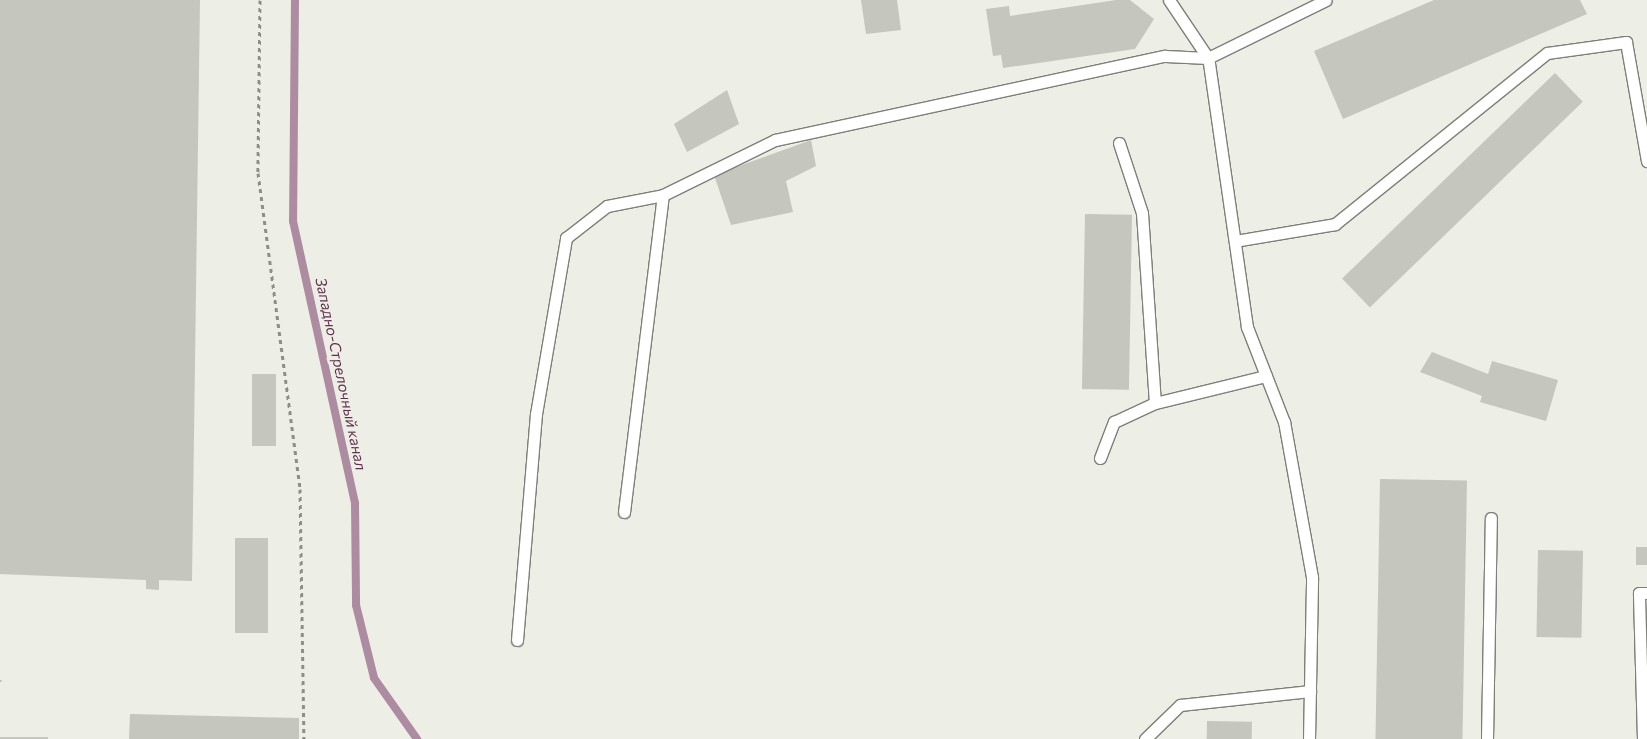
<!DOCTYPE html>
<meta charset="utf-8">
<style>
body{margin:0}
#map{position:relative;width:1647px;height:739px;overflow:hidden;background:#edeee5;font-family:Commissioner,sans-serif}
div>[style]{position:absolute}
.stream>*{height:8px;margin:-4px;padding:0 4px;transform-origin:4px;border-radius:4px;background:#ad8ba0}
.building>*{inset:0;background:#c5c6be;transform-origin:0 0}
.path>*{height:3px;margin-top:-1.5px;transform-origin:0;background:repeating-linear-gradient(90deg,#8d8e87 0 4px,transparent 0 8px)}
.roads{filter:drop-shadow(1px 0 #7e7f77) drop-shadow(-1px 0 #7e7f77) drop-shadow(0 1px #7e7f77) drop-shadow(0 -1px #7e7f77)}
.service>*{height:11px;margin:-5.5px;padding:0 5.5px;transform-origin:5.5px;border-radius:5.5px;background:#fff}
span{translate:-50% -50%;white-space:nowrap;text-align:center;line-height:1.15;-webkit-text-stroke:5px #edeee5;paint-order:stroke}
.water-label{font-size:15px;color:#603150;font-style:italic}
</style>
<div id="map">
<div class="stream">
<div style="left:295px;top:0;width:221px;rotate:90.5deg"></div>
<div style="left:293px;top:221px;width:289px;rotate:77.6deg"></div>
<div style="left:355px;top:503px;width:102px;rotate:89.4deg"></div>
<div style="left:356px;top:605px;width:75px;rotate:76.1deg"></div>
<div style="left:374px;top:678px;width:75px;rotate:54.8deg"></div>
</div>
<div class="building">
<div style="clip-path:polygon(0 0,200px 0,192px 581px,159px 580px,159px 590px,146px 589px,146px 580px,0 574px)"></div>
<div style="clip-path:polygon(861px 0,897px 0,901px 30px,866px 34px)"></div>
<div style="clip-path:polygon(1116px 0,1130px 0,1154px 19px,1135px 49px,1003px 68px,1001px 55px,993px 56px,986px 9px,1009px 6px,1010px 16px)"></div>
<div style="clip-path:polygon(1434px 0,1580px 0,1587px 14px,1343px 119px,1314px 51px)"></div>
<div style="left:1555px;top:73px;width:40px;height:296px;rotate:46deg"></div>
<div style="clip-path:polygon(727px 90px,739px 124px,687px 152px,674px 124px)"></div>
<div style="clip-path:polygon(811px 140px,816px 166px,786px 181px,793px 212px,731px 225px,714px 175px)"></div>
<div style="left:1085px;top:214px;width:47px;height:175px;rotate:1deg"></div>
<div style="clip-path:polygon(1432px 352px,1488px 374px,1492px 361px,1558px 380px,1546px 421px,1480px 402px,1482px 396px,1420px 372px)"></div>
<div style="left:252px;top:374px;width:24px;height:72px"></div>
<div style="left:1380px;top:479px;width:87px;height:260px;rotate:1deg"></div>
<div style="left:235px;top:538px;width:33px;height:95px"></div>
<div style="left:1636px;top:547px;width:11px;height:18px"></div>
<div style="left:1538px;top:550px;width:45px;height:87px;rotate:1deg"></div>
<div style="clip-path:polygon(130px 714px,299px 718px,299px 739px,129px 739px)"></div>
<div style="left:1207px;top:721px;width:45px;height:18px;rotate:1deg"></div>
<div style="left:0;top:737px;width:48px;height:2px"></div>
</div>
<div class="path">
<div style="left:260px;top:0;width:173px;rotate:90.7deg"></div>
<div style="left:258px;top:173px;width:319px;rotate:82.4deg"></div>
<div style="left:300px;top:489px;width:250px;rotate:89.1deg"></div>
<div style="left:0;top:680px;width:1px;rotate:90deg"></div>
</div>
<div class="roads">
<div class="service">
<div style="left:1119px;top:143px;width:74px;rotate:71.8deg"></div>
<div style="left:1142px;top:213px;width:190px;rotate:86.1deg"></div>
<div style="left:1235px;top:241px;width:101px;rotate:-9.6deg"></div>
<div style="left:1335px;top:224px;width:272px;rotate:-38.9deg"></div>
<div style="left:1547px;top:53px;width:80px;rotate:-7.9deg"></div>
<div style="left:1626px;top:42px;width:121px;rotate:80deg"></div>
<div style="left:1100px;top:458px;width:39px;rotate:-69deg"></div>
<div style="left:1114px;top:422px;width:45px;rotate:-24.9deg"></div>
<div style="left:1155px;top:403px;width:114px;rotate:-13.7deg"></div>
<div style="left:624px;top:512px;width:319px;rotate:-83deg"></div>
<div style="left:517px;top:640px;width:227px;rotate:-85.2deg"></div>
<div style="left:536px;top:414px;width:179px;rotate:-80.3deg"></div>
<div style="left:566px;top:238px;width:52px;rotate:-38deg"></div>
<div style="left:607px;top:206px;width:57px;rotate:-11.1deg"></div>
<div style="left:663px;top:195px;width:125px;rotate:-26.2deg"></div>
<div style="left:775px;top:140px;width:399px;rotate:-12.2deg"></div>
<div style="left:1165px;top:56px;width:43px;rotate:2.7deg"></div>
<div style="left:1208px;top:58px;width:70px;rotate:-123.9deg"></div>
<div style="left:1145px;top:739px;width:49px;rotate:-44.2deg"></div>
<div style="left:1180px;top:705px;width:131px;rotate:-6.1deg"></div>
<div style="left:1309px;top:739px;width:162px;rotate:-88.9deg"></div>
<div style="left:1312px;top:577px;width:158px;rotate:-100.2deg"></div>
<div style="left:1284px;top:422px;width:102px;rotate:-111.3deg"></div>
<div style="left:1247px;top:327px;width:272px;rotate:-98.2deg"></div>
<div style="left:1208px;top:58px;width:131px;rotate:-26.2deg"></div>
<div style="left:1487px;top:739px;width:221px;rotate:-89deg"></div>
<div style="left:1643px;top:739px;width:146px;rotate:-91.6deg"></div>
<div style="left:1639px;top:593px;width:8px"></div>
</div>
</div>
<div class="water-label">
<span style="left:341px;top:374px;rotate:78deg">Западно-Стрелочный канал</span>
</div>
</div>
